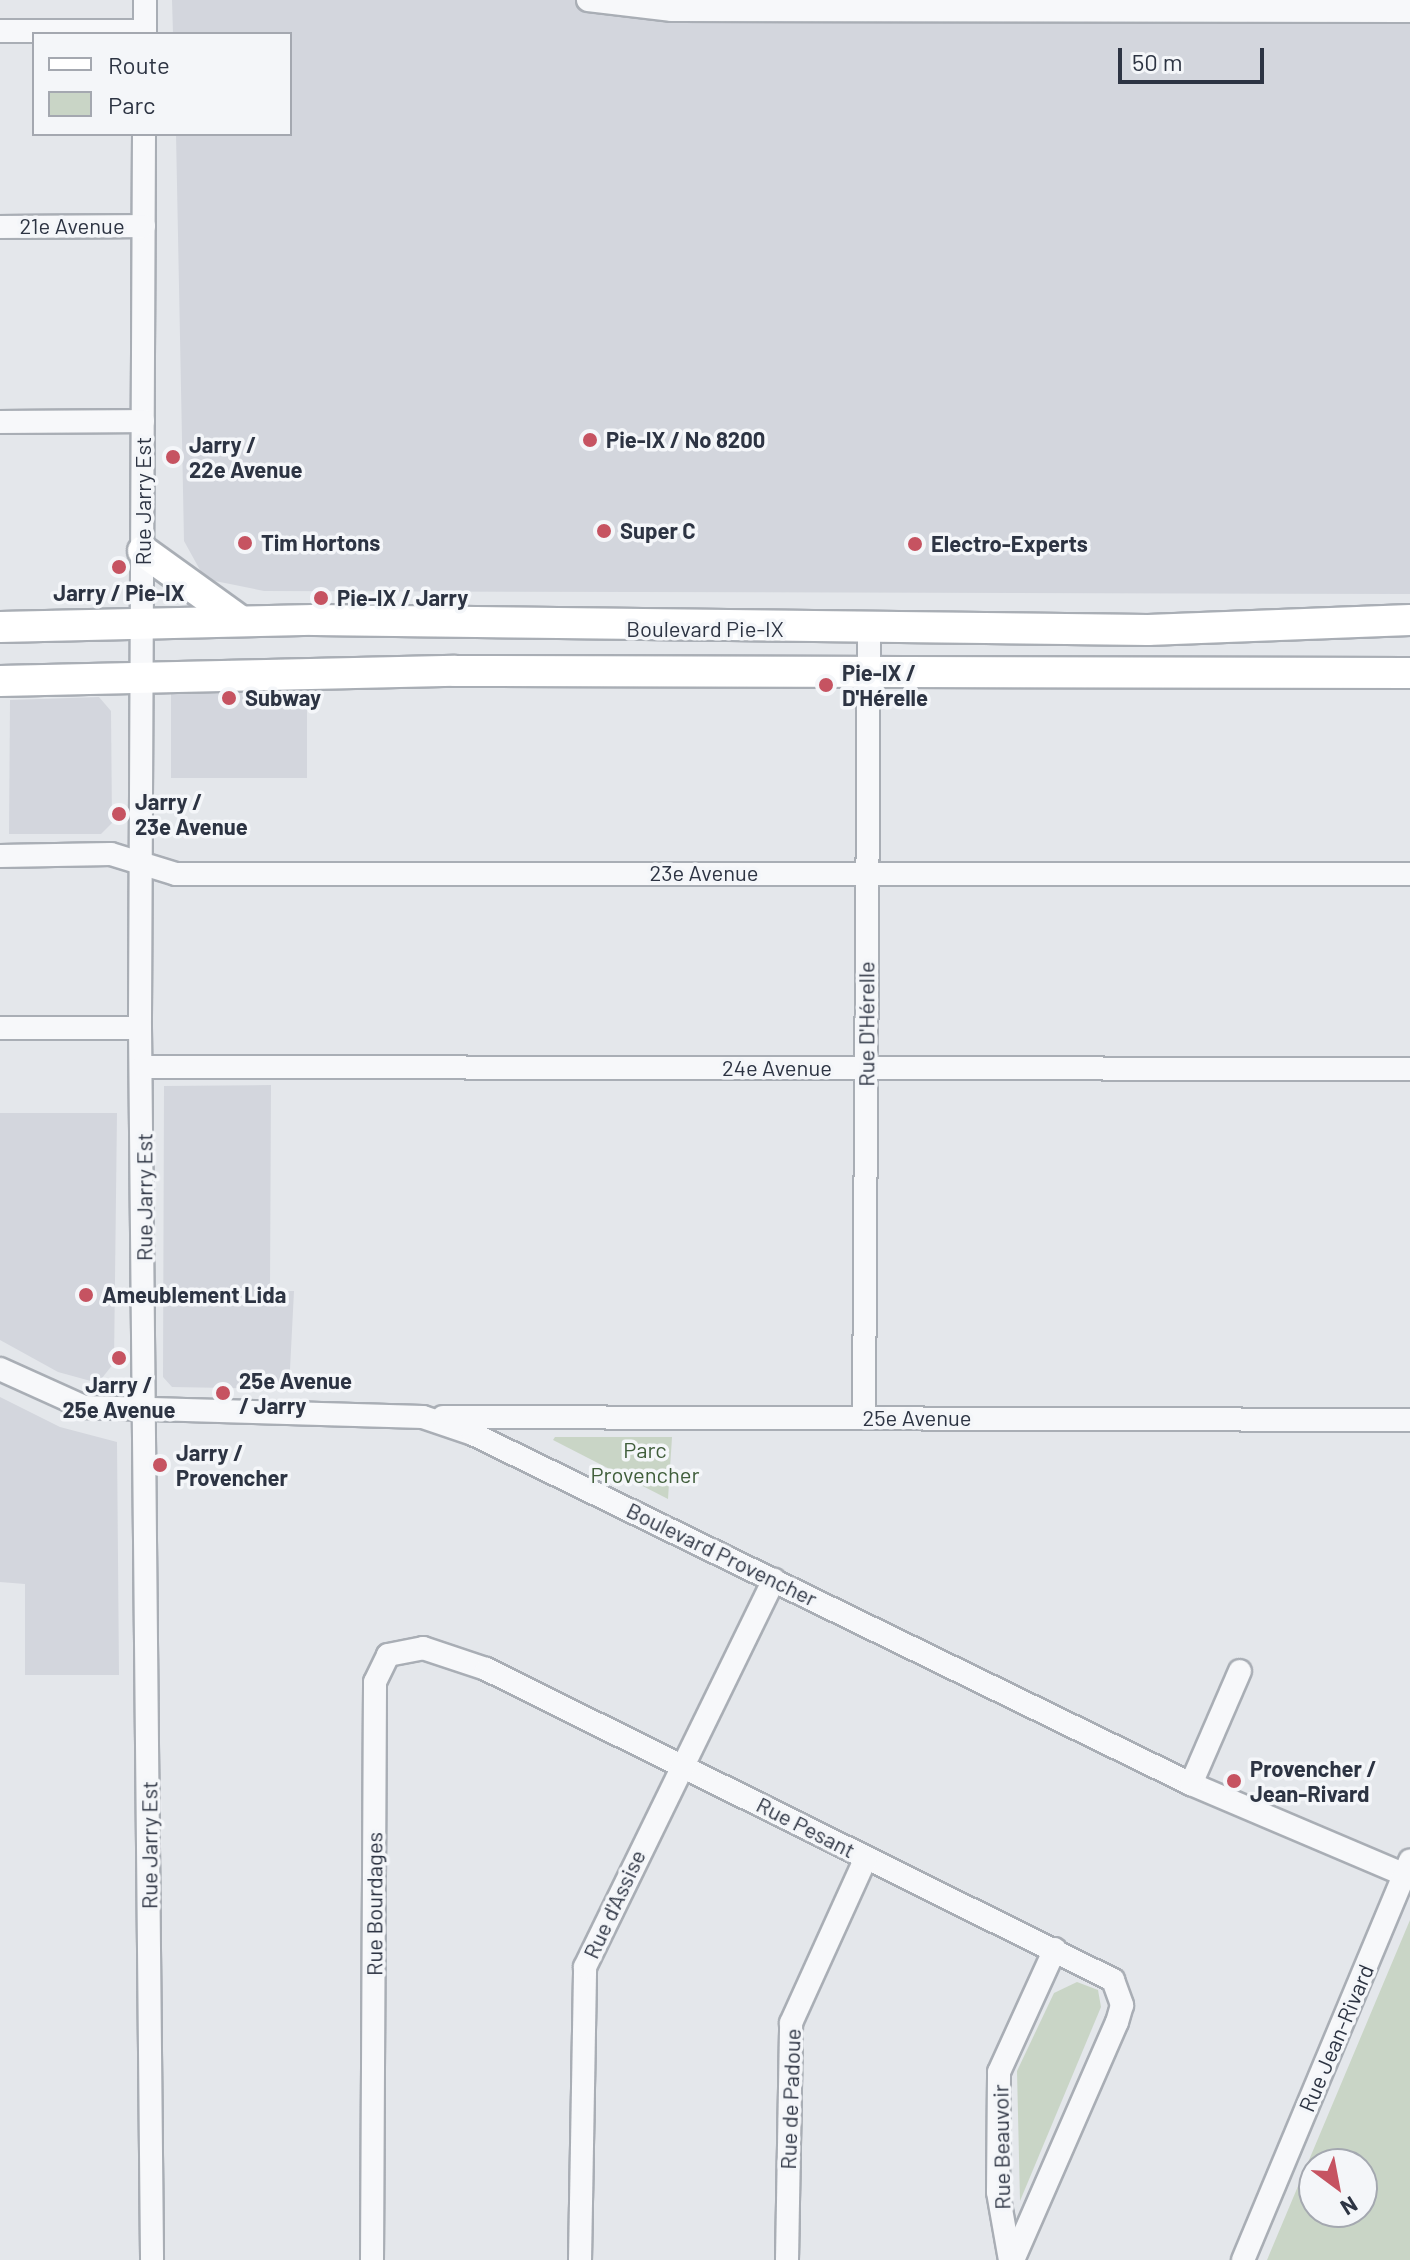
<!DOCTYPE html>
<meta charset="utf-8">
<style>
body{margin:0}
#map{position:relative;width:1410px;height:2260px;overflow:hidden;background:#e4e7eb;font-family:Barlow,sans-serif}
div>[style]{position:absolute}
.built>*{inset:0;background:#d3d6dd;transform-origin:0 0}
.green>*{inset:0;background:#c9d5c6}
.roads{filter:drop-shadow(2px 0 #a9aeb5) drop-shadow(-2px 0 #a9aeb5) drop-shadow(0 2px #a9aeb5) drop-shadow(0 -2px #a9aeb5)}
.minor>*{height:22px;margin:-11px;padding:0 11px;transform-origin:11px;border-radius:11px;background:#f7f8fa}
.major>*{height:30px;margin:-15px;padding:0 15px;transform-origin:15px;border-radius:15px;background:#fff}
.dots>*{width:22px;height:22px;translate:-50% -50%;box-sizing:border-box;border:4px solid #f4f6f9;border-radius:50%}
span{translate:-50% -50%;white-space:nowrap;text-align:center;line-height:1.15;-webkit-text-stroke:7px #f4f6f9;paint-order:stroke}
.street-label{font-size:22px;color:#2d3443}
.poi-label{font-size:22px;color:#2d3443;font-weight:700}
.left{translate:0 -50%;text-align:left}
.park-label{font-size:22px;color:#405e3b}
.legend{position:absolute;left:32px;top:32px;width:260px;height:104px;box-sizing:border-box;background:#f4f6f9;border:2px solid #a4a8b0;margin:0;padding:10px 14px;list-style:none;font-size:24px;color:#2d3443}
.legend li{display:flex;align-items:center;gap:16px;height:40px}
.legend b{width:40px;border:2px solid #a4a8b0}
.north{position:absolute;left:1298px;top:2148px;width:80px;height:80px;box-sizing:border-box;background:#f4f6f9;border:2px solid #a4a8b0;border-radius:50%;rotate:148deg;font-size:22px;font-weight:700;line-height:32px;text-align:center;color:#2d3443}
.north::after{content:'';display:block;margin:auto;width:28px;height:36px;background:#c65361;clip-path:polygon(50% 0,100% 100%,50% 72%,0 100%)}
.scale{position:absolute;left:1118px;top:48px;width:146px;height:36px;box-sizing:border-box;border:4px solid #2d3443;border-top:0;padding-left:10px;font-size:24px;line-height:28px;white-space:nowrap;color:#2d3443;-webkit-text-stroke:6px #f4f6f9;paint-order:stroke}
</style>
<div id="map">
<div class="built">
<div style="clip-path:polygon(172px 0,1410px 0,1410px 594px,264px 591px,205px 579px,184px 541px,176px 134px,290px 134px,290px 34px,173px 34px)"></div>
<div style="left:307px;top:691px;width:87px;height:136px;rotate:90deg"></div>
<div style="clip-path:polygon(99px 697px,111px 711px,112px 823px,101px 834px,9px 834px,10px 700px)"></div>
<div style="clip-path:polygon(271px 1085px,270px 1291px,294px 1291px,289px 1389px,172px 1387px,163px 1377px,164px 1086px)"></div>
<div style="clip-path:polygon(0 1113px,117px 1113px,114px 1363px,98px 1383px,58px 1372px,0 1340px)"></div>
<div style="clip-path:polygon(0 1397px,60px 1427px,117px 1442px,119px 1675px,25px 1675px,25px 1584px,0 1582px)"></div>
</div>
<div class="green">
<div style="clip-path:polygon(672px 1437px,668px 1499px,553px 1440px,555px 1437px)"></div>
<div style="clip-path:polygon(evenodd,1410px 1920px,1410px 2260px,1267px 2260px,1410px 1920px,1314px 2164px,1362px 2164px,1362px 2212px,1314px 2212px,1314px 2164px)"></div>
<div style="clip-path:polygon(1077px 1982px,1098px 1990px,1101px 2007px,1020px 2201px,1017px 2071px,1054px 1993px)"></div>
</div>
<div class="roads">
<div class="minor">
<div style="left:588px;top:0;width:85px;rotate:6.8deg"></div>
<div style="left:672px;top:10px;width:738px;rotate:0.08deg"></div>
<div style="left:0;top:31px;width:145px"></div>
<div style="left:145px;top:34px;width:34px;rotate:-90deg"></div>
<div style="left:144px;top:134px;width:894px;rotate:90.26deg"></div>
<div style="left:140px;top:1028px;width:1232px;rotate:89.44deg"></div>
<div style="left:0;top:227px;width:144px;rotate:-0.4deg"></div>
<div style="left:0;top:422px;width:143px;rotate:-0.4deg"></div>
<div style="left:0;top:856px;width:111px;rotate:-1deg"></div>
<div style="left:111px;top:854px;width:68px;rotate:17.1deg"></div>
<div style="left:176px;top:874px;width:1234px"></div>
<div style="left:0;top:1028px;width:140px"></div>
<div style="left:143px;top:1067px;width:1267px;rotate:0.09deg"></div>
<div style="left:0;top:1369px;width:92px;rotate:24.3deg"></div>
<div style="left:84px;top:1407px;width:339px;rotate:1.7deg"></div>
<div style="left:423px;top:1417px;width:53px;rotate:18.8deg"></div>
<div style="left:473px;top:1434px;width:799px;rotate:25.99deg"></div>
<div style="left:1191px;top:1784px;width:238px;rotate:23deg"></div>
<div style="left:443px;top:1417px;width:967px;rotate:0.18deg"></div>
<div style="left:864px;top:1418px;width:788px;rotate:-89.64deg"></div>
<div style="left:1191px;top:1784px;width:123px;rotate:-66.6deg"></div>
<div style="left:372px;top:2260px;width:578px;rotate:-89.7deg"></div>
<div style="left:375px;top:1682px;width:30px;rotate:-64deg"></div>
<div style="left:388px;top:1655px;width:36px;rotate:-11deg"></div>
<div style="left:423px;top:1648px;width:66px;rotate:18.4deg"></div>
<div style="left:486px;top:1669px;width:700px;rotate:26.38deg"></div>
<div style="left:1113px;top:1980px;width:27px;rotate:70deg"></div>
<div style="left:1122px;top:2005px;width:18px;rotate:106deg"></div>
<div style="left:1117px;top:2022px;width:260px;rotate:113.6deg"></div>
<div style="left:580px;top:2260px;width:293px;rotate:-89deg"></div>
<div style="left:585px;top:1967px;width:431px;rotate:-64deg"></div>
<div style="left:787px;top:2260px;width:237px;rotate:-89deg"></div>
<div style="left:791px;top:2023px;width:181px;rotate:-65.6deg"></div>
<div style="left:1010px;top:2260px;width:69px;rotate:-100deg"></div>
<div style="left:998px;top:2192px;width:120px;rotate:-89.5deg"></div>
<div style="left:999px;top:2072px;width:135px;rotate:-65.5deg"></div>
<div style="left:1243px;top:2260px;width:433px;rotate:-67.3deg"></div>
</div>
<div class="major">
<div style="left:143px;top:551px;width:118px;rotate:35.7deg"></div>
<div style="left:0;top:627px;width:314px;rotate:-1.3deg"></div>
<div style="left:314px;top:620px;width:834px;rotate:0.69deg"></div>
<div style="left:1148px;top:630px;width:262px;rotate:-2.2deg"></div>
<div style="left:0;top:681px;width:455px;rotate:-1.3deg"></div>
<div style="left:455px;top:671px;width:955px;rotate:0.12deg"></div>
</div>
</div>
<div class="dots">
<div style="left:590px;top:440px;background:#c65361"></div>
<div style="left:173px;top:457px;background:#c65361"></div>
<div style="left:604px;top:531px;background:#c65361"></div>
<div style="left:245px;top:543px;background:#c65361"></div>
<div style="left:915px;top:544px;background:#c65361"></div>
<div style="left:119px;top:567px;background:#c65361"></div>
<div style="left:321px;top:598px;background:#c65361"></div>
<div style="left:826px;top:685px;background:#c65361"></div>
<div style="left:229px;top:698px;background:#c65361"></div>
<div style="left:119px;top:814px;background:#c65361"></div>
<div style="left:86px;top:1295px;background:#c65361"></div>
<div style="left:119px;top:1358px;background:#c65361"></div>
<div style="left:223px;top:1393px;background:#c65361"></div>
<div style="left:160px;top:1465px;background:#c65361"></div>
<div style="left:1234px;top:1781px;background:#c65361"></div>
</div>
<div class="street-label">
<span style="left:72px;top:226px">21e Avenue</span>
<span style="left:143px;top:501px;rotate:-90deg">Rue Jarry Est</span>
<span style="left:705px;top:629px">Boulevard Pie-IX</span>
<span style="left:704px;top:873px">23e Avenue</span>
<span style="left:866px;top:1024px;rotate:-90deg">Rue D'Hérelle</span>
<span style="left:777px;top:1068px">24e Avenue</span>
<span style="left:144px;top:1197px;rotate:-90deg">Rue Jarry Est</span>
<span style="left:917px;top:1418px">25e Avenue</span>
<span style="left:722px;top:1554px;rotate:26deg">Boulevard Provencher</span>
<span style="left:806px;top:1827px;rotate:27deg">Rue Pesant</span>
<span style="left:149px;top:1845px;rotate:-90deg">Rue Jarry Est</span>
<span style="left:374px;top:1904px;rotate:-90deg">Rue Bourdages</span>
<span style="left:614px;top:1904px;rotate:-65deg">Rue d'Assise</span>
<span style="left:1336px;top:2038px;rotate:-67deg">Rue Jean-Rivard</span>
<span style="left:790px;top:2099px;rotate:-88deg">Rue de Padoue</span>
<span style="left:1001px;top:2147px;rotate:-91deg">Rue Beauvoir</span>
</div>
<div class="poi-label">
<span class="left" style="left:606px;top:440px">Pie-IX / No 8200</span>
<span class="left" style="left:189px;top:457px">Jarry /<br>22e Avenue</span>
<span class="left" style="left:620px;top:531px">Super C</span>
<span class="left" style="left:261px;top:543px">Tim Hortons</span>
<span class="left" style="left:931px;top:544px">Electro-Experts</span>
<span style="left:119px;top:593px">Jarry / Pie-IX</span>
<span class="left" style="left:337px;top:598px">Pie-IX / Jarry</span>
<span class="left" style="left:842px;top:685px">Pie-IX /<br>D'Hérelle</span>
<span class="left" style="left:245px;top:698px">Subway</span>
<span class="left" style="left:135px;top:814px">Jarry /<br>23e Avenue</span>
<span class="left" style="left:102px;top:1295px">Ameublement Lida</span>
<span class="left" style="left:239px;top:1393px">25e Avenue<br>/ Jarry</span>
<span style="left:119px;top:1397px">Jarry /<br>25e Avenue</span>
<span class="left" style="left:176px;top:1465px">Jarry /<br>Provencher</span>
<span class="left" style="left:1250px;top:1781px">Provencher /<br>Jean-Rivard</span>
</div>
<div class="park-label">
<span style="left:645px;top:1462px">Parc<br>Provencher</span>
</div>
<ul class="legend">
<li><b style="height:10px;background:#fff"></b>Route</li>
<li><b style="height:22px;background:#c9d5c6"></b>Parc</li>
</ul>
<div class="north">N</div>
<div class="scale">50 m</div>
</div>
